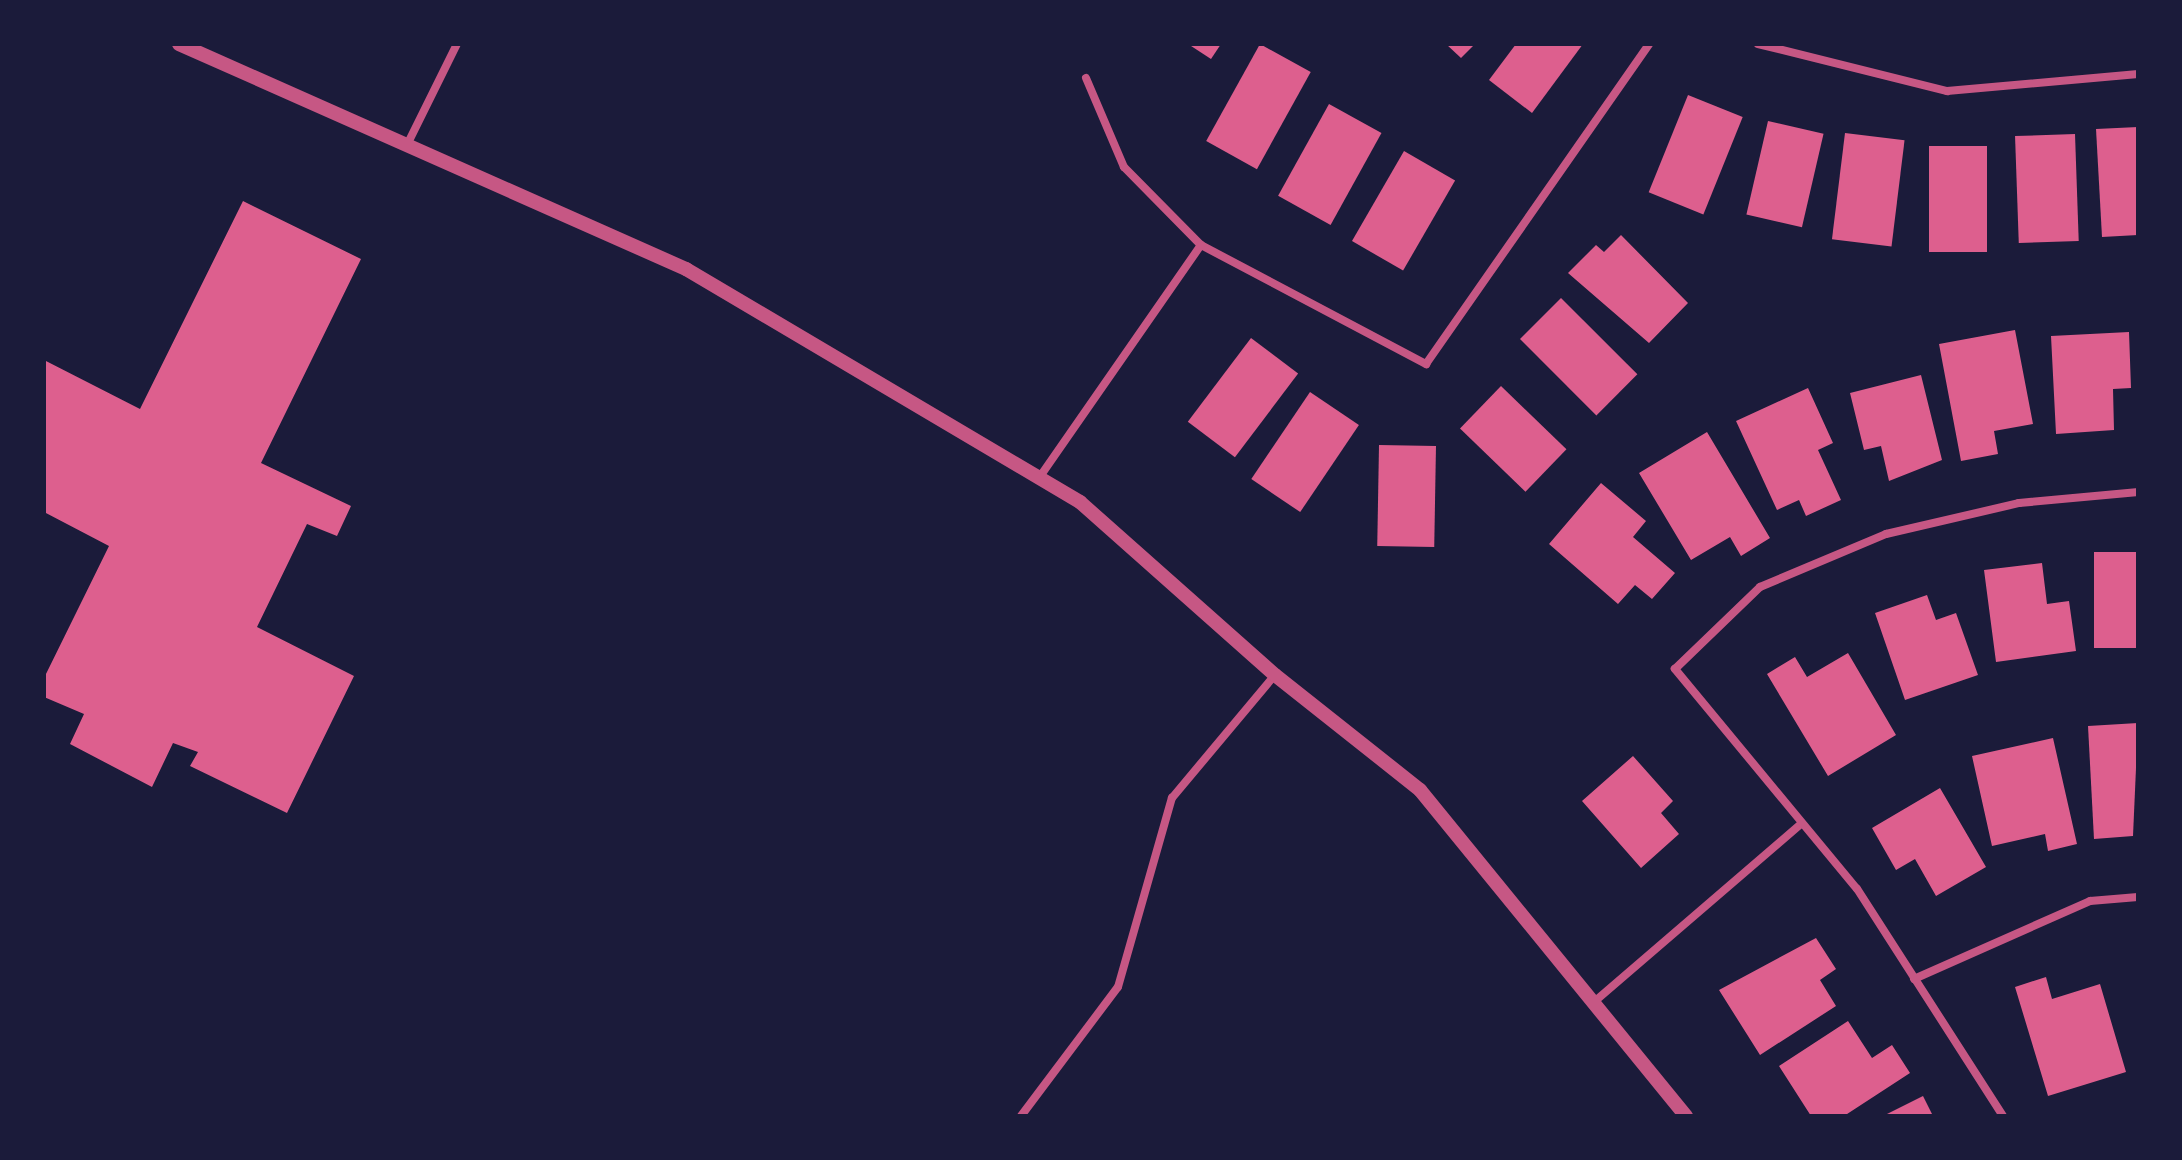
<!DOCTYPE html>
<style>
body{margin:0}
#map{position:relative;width:2182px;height:1160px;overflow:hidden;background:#1b1b3a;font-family:"Noto Sans",sans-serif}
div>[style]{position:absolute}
.building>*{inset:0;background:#dd5f8e;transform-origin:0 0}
.minor>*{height:8px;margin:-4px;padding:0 4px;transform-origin:4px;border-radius:4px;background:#c65784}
.tertiary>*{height:14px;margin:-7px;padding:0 7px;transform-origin:7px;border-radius:7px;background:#c65784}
span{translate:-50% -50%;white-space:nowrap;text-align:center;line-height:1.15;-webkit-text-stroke:6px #1b1b3a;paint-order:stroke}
.frame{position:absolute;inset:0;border:46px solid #1b1b3a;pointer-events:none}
</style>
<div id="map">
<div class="building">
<div style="clip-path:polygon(1188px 44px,1221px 44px,1211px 59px)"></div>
<div style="left:1260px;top:44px;width:58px;height:111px;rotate:29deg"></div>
<div style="clip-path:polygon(1446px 44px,1475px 44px,1461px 58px)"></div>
<div style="clip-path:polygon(1516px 44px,1583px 44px,1532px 113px,1489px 80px)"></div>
<div style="left:1688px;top:95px;width:59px;height:105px;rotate:22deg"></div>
<div style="left:1329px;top:104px;width:60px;height:105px;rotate:29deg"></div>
<div style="left:1768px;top:121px;width:57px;height:96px;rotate:13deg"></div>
<div style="clip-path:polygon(2138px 127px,2138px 235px,2102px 237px,2096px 129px)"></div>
<div style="left:1845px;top:133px;width:60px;height:107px;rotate:7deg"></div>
<div style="left:2075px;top:134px;width:107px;height:60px;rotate:88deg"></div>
<div style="left:1929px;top:146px;width:58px;height:106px"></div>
<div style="left:1404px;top:151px;width:59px;height:104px;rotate:30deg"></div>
<div style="clip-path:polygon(243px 201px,361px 259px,261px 463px,351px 506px,337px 536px,307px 524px,257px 627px,354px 676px,287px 813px,190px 766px,198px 752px,173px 743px,152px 787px,70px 744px,84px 714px,44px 697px,44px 678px,109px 546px,44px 512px,44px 360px,140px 409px)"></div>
<div style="clip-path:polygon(1621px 235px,1688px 303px,1649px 343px,1568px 273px,1596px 245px,1604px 252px)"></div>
<div style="left:1561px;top:298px;width:108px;height:58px;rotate:45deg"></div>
<div style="clip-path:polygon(2015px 330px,2033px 424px,1994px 431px,1998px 454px,1961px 461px,1939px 344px)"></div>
<div style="clip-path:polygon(2129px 332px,2131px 388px,2113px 389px,2114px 430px,2056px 434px,2051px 336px)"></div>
<div style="left:1251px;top:338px;width:59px;height:105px;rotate:37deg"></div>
<div style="clip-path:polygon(1921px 375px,1942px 460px,1889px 481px,1881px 446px,1864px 450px,1850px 393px)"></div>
<div style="left:1501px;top:386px;width:91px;height:59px;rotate:44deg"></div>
<div style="clip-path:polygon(1808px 388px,1833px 443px,1818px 450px,1841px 500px,1806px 516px,1799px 500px,1777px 510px,1736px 421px)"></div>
<div style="left:1310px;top:392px;width:59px;height:105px;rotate:34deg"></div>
<div style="clip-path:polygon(1707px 432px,1770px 538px,1741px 556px,1730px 537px,1691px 560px,1639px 473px)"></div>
<div style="left:1379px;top:445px;width:57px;height:101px;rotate:1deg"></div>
<div style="clip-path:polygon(1601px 483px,1646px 521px,1633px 537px,1675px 573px,1652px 599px,1635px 585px,1618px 604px,1549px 544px)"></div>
<div style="left:2094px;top:552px;width:44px;height:96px"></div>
<div style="clip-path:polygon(2042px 563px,2047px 604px,2069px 601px,2076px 651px,1996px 662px,1984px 570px)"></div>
<div style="clip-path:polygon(1927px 595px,1936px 620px,1956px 613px,1978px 675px,1905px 700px,1875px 613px)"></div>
<div style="clip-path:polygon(1848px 653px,1896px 735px,1828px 776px,1767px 674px,1795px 657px,1807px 677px)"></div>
<div style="clip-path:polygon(2138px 723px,2133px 836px,2094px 839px,2088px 726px)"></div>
<div style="clip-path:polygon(2053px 738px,2077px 844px,2048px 851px,2045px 834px,1992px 846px,1972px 756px)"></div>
<div style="clip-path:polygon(1633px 756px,1673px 801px,1661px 813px,1679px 834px,1641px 868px,1582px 801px)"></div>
<div style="clip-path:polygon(1940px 788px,1986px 867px,1936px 896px,1915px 859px,1896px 870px,1872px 828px)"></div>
<div style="clip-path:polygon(1816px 938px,1836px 969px,1820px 980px,1836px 1006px,1760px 1055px,1719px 990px)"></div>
<div style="clip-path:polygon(2046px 977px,2052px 999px,2100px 984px,2126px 1072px,2048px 1096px,2015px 987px)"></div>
<div style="clip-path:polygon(1848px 1021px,1872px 1058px,1892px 1045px,1910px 1073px,1844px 1116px,1811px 1116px,1779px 1066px)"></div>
<div style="clip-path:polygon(1923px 1096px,1933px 1116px,1883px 1116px)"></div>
</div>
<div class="minor">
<div style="left:1758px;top:44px;width:195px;rotate:14deg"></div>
<div style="left:1947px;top:91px;width:192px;rotate:-5.1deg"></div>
<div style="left:1086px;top:78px;width:97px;rotate:66.9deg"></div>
<div style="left:1124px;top:167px;width:110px;rotate:45.4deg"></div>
<div style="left:1201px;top:245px;width:255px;rotate:27.9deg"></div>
<div style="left:1426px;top:364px;width:390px;rotate:-55.1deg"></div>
<div style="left:407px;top:145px;width:113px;rotate:-63.7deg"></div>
<div style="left:1039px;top:478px;width:284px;rotate:-55.2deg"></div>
<div style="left:1914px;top:979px;width:193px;rotate:-23.9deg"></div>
<div style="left:2090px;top:901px;width:48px;rotate:-4.8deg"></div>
<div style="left:1594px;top:1002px;width:274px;rotate:-40.7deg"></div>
<div style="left:1021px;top:1116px;width:161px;rotate:-53.1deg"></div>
<div style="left:1118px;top:987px;width:197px;rotate:-74.1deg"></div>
<div style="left:1172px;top:798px;width:160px;rotate:-50.1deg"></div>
<div style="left:2003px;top:1116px;width:270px;rotate:-122.7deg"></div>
<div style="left:1857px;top:889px;width:286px;rotate:-129.6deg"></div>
<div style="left:1675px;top:669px;width:118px;rotate:-44deg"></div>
<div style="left:1760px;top:587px;width:137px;rotate:-22.8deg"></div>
<div style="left:1886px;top:534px;width:137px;rotate:-13.1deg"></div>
<div style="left:2019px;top:503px;width:120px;rotate:-5.3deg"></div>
</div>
<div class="tertiary">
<div style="left:179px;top:44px;width:555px;rotate:23.93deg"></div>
<div style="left:686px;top:269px;width:458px;rotate:30.6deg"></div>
<div style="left:1080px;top:502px;width:261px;rotate:41.6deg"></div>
<div style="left:1275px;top:675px;width:185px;rotate:38.4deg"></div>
<div style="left:1420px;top:790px;width:421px;rotate:50.8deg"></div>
</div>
<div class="frame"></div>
</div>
